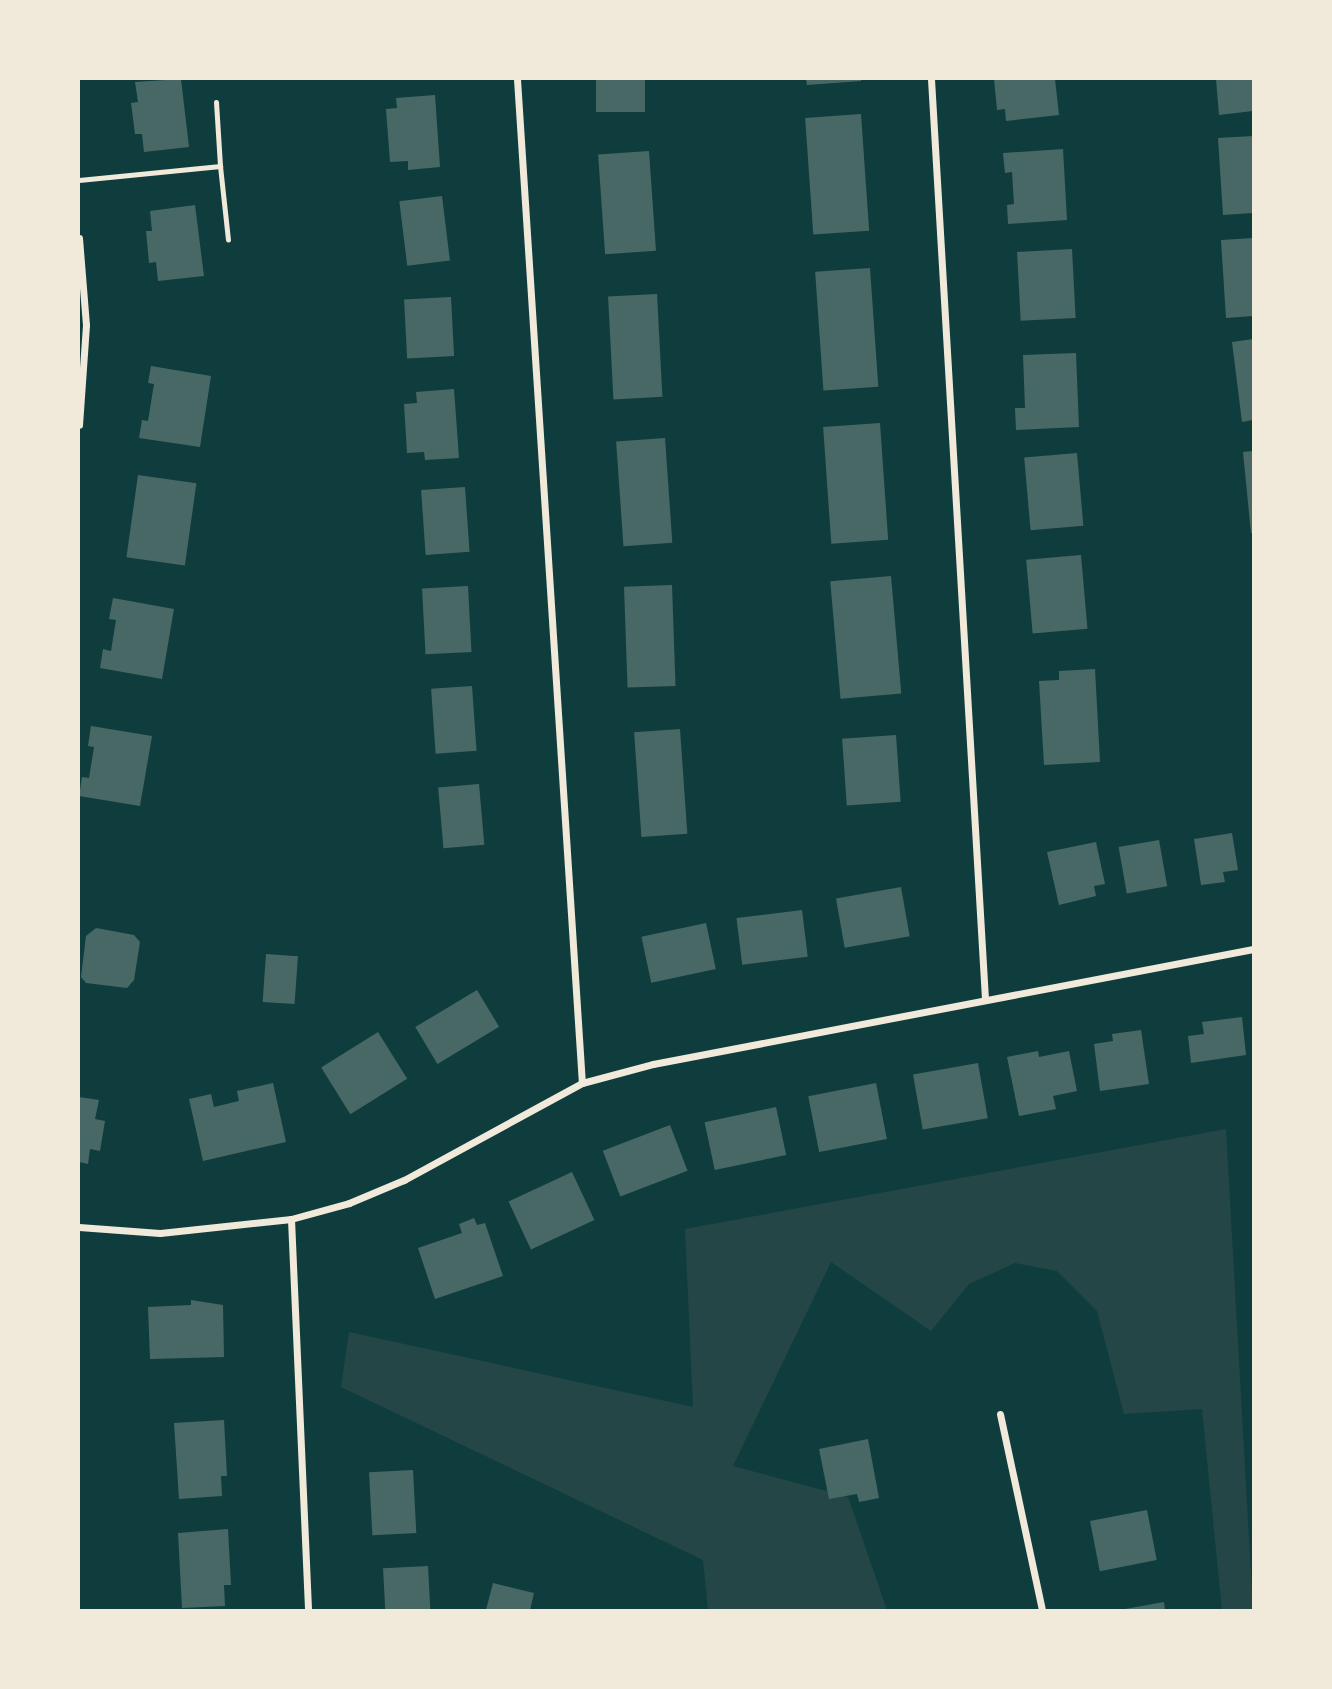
<!DOCTYPE html>
<style>
body{margin:0}
#map{position:relative;width:1332px;height:1689px;overflow:hidden;background:#0f3d3e;font-family:"PT Sans",sans-serif}
div>[style]{position:absolute}
.green>*{inset:0;background:#244646}
.building>*{inset:0;background:#486865;transform-origin:0 0}
.service>*{height:5px;margin:-2.5px;padding:0 2.5px;transform-origin:2.5px;border-radius:2.5px;background:#f1e9da}
.minor>*{height:7px;margin:-3.5px;padding:0 3.5px;transform-origin:3.5px;border-radius:3.5px;background:#f1e9da}
span{translate:-50% -50%;white-space:nowrap;text-align:center;line-height:1.15;-webkit-text-stroke:5px #f1e9da;paint-order:stroke}
.frame{position:absolute;inset:0;border:80px solid #f1e9da;pointer-events:none}
</style>
<div id="map">
<div class="green">
<div style="clip-path:polygon(1226px 1129px,1253px 1610px,1222px 1610px,1202px 1409px,1124px 1414px,1097px 1311px,1057px 1271px,1015px 1263px,969px 1284px,931px 1331px,831px 1262px,733px 1466px,848px 1497px,887px 1610px,708px 1610px,703px 1560px,341px 1387px,349px 1332px,693px 1407px,685px 1229px)"></div>
</div>
<div class="building">
<div style="clip-path:polygon(181px 79px,189px 147px,144px 152px,142px 134px,135px 134px,131px 103px,138px 102px,135px 82px)"></div>
<div style="left:596px;top:79px;width:49px;height:33px"></div>
<div style="clip-path:polygon(806px 79px,861px 79px,861px 81px,807px 85px)"></div>
<div style="clip-path:polygon(994px 79px,1055px 79px,1059px 115px,1006px 121px,1005px 109px,997px 110px)"></div>
<div style="clip-path:polygon(1216px 79px,1253px 79px,1253px 111px,1219px 115px)"></div>
<div style="clip-path:polygon(435px 95px,440px 167px,408px 170px,408px 161px,390px 162px,386px 109px,397px 108px,396px 98px)"></div>
<div style="left:861px;top:114px;width:117px;height:56px;rotate:86deg"></div>
<div style="clip-path:polygon(1253px 136px,1253px 213px,1223px 215px,1218px 138px)"></div>
<div style="clip-path:polygon(1063px 149px,1067px 220px,1008px 224px,1007px 205px,1014px 204px,1012px 172px,1005px 173px,1003px 153px)"></div>
<div style="left:649px;top:151px;width:100px;height:51px;rotate:86deg"></div>
<div style="left:442px;top:196px;width:65px;height:43px;rotate:83deg"></div>
<div style="clip-path:polygon(195px 205px,204px 276px,158px 281px,156px 262px,149px 263px,146px 231px,152px 231px,150px 211px)"></div>
<div style="clip-path:polygon(1253px 238px,1253px 316px,1226px 318px,1221px 240px)"></div>
<div style="left:1072px;top:249px;width:69px;height:55px;rotate:87deg"></div>
<div style="left:870px;top:268px;width:119px;height:55px;rotate:86deg"></div>
<div style="left:657px;top:294px;width:103px;height:49px;rotate:87deg"></div>
<div style="left:451px;top:297px;width:59px;height:47px;rotate:87deg"></div>
<div style="clip-path:polygon(1253px 339px,1253px 420px,1242px 422px,1232px 342px)"></div>
<div style="clip-path:polygon(1076px 353px,1079px 427px,1016px 430px,1015px 408px,1025px 408px,1023px 355px)"></div>
<div style="clip-path:polygon(151px 366px,211px 376px,200px 447px,139px 438px,142px 420px,148px 421px,154px 384px,148px 383px)"></div>
<div style="clip-path:polygon(454px 389px,459px 458px,425px 460px,424px 452px,407px 453px,404px 404px,417px 403px,416px 392px)"></div>
<div style="left:880px;top:423px;width:117px;height:57px;rotate:86deg"></div>
<div style="left:665px;top:438px;width:105px;height:49px;rotate:86deg"></div>
<div style="clip-path:polygon(1253px 451px,1253px 533px,1251px 533px,1243px 452px)"></div>
<div style="left:1077px;top:453px;width:73px;height:53px;rotate:85deg"></div>
<div style="left:138px;top:475px;width:59px;height:83px;rotate:8deg"></div>
<div style="left:465px;top:487px;width:65px;height:44px;rotate:86deg"></div>
<div style="left:1081px;top:555px;width:74px;height:55px;rotate:85deg"></div>
<div style="left:891px;top:576px;width:118px;height:61px;rotate:85deg"></div>
<div style="left:672px;top:585px;width:101px;height:48px;rotate:88deg"></div>
<div style="left:468px;top:586px;width:66px;height:46px;rotate:87deg"></div>
<div style="clip-path:polygon(113px 598px,174px 609px,162px 679px,100px 668px,103px 649px,111px 651px,116px 620px,109px 619px)"></div>
<div style="clip-path:polygon(1095px 669px,1100px 762px,1044px 765px,1039px 681px,1059px 680px,1059px 671px)"></div>
<div style="left:472px;top:686px;width:65px;height:41px;rotate:86deg"></div>
<div style="clip-path:polygon(91px 726px,152px 736px,140px 806px,79px 796px,82px 777px,89px 778px,94px 747px,88px 746px)"></div>
<div style="left:680px;top:729px;width:105px;height:46px;rotate:86deg"></div>
<div style="left:896px;top:735px;width:67px;height:54px;rotate:86deg"></div>
<div style="left:479px;top:784px;width:61px;height:41px;rotate:85deg"></div>
<div style="clip-path:polygon(1232px 833px,1238px 870px,1223px 872px,1225px 882px,1201px 885px,1194px 839px)"></div>
<div style="left:1159px;top:840px;width:47px;height:41px;rotate:80deg"></div>
<div style="clip-path:polygon(1096px 842px,1105px 884px,1094px 886px,1096px 896px,1059px 905px,1047px 852px)"></div>
<div style="left:901px;top:887px;width:50px;height:66px;rotate:80deg"></div>
<div style="left:802px;top:910px;width:47px;height:66px;rotate:83deg"></div>
<div style="left:706px;top:923px;width:47px;height:66px;rotate:78deg"></div>
<div style="clip-path:polygon(96px 928px,134px 935px,140px 942px,134px 980px,127px 988px,86px 983px,81px 977px,86px 936px)"></div>
<div style="left:266px;top:954px;width:32px;height:48px;rotate:4deg"></div>
<div style="left:477px;top:990px;width:43px;height:72px;rotate:59deg"></div>
<div style="clip-path:polygon(1242px 1017px,1246px 1055px,1191px 1063px,1188px 1036px,1204px 1034px,1202px 1022px)"></div>
<div style="clip-path:polygon(1141px 1030px,1149px 1084px,1100px 1091px,1094px 1044px,1113px 1041px,1112px 1034px)"></div>
<div style="left:378px;top:1032px;width:55px;height:67px;rotate:58deg"></div>
<div style="clip-path:polygon(1038px 1051px,1039px 1057px,1069px 1051px,1077px 1091px,1053px 1096px,1056px 1109px,1019px 1116px,1007px 1057px)"></div>
<div style="left:978px;top:1063px;width:56px;height:66px;rotate:80deg"></div>
<div style="clip-path:polygon(273px 1083px,286px 1142px,203px 1161px,189px 1099px,211px 1094px,214px 1107px,239px 1101px,237px 1091px)"></div>
<div style="left:876px;top:1083px;width:57px;height:69px;rotate:79deg"></div>
<div style="clip-path:polygon(79px 1097px,99px 1100px,95px 1119px,105px 1121px,100px 1151px,90px 1149px,88px 1164px,79px 1162px)"></div>
<div style="left:776px;top:1107px;width:49px;height:73px;rotate:78deg"></div>
<div style="left:670px;top:1125px;width:49px;height:72px;rotate:69deg"></div>
<div style="left:572px;top:1172px;width:53px;height:70px;rotate:65deg"></div>
<div style="clip-path:polygon(474px 1218px,477px 1225px,485px 1223px,503px 1276px,435px 1299px,418px 1248px,462px 1233px,459px 1224px)"></div>
<div style="clip-path:polygon(191px 1300px,223px 1305px,224px 1357px,150px 1359px,148px 1307px,191px 1305px)"></div>
<div style="clip-path:polygon(224px 1420px,227px 1476px,221px 1476px,222px 1496px,179px 1499px,174px 1423px)"></div>
<div style="clip-path:polygon(868px 1439px,879px 1498px,859px 1502px,857px 1494px,829px 1499px,819px 1449px)"></div>
<div style="left:413px;top:1470px;width:63px;height:44px;rotate:87deg"></div>
<div style="left:1147px;top:1510px;width:51px;height:58px;rotate:79deg"></div>
<div style="clip-path:polygon(228px 1529px,231px 1585px,224px 1585px,225px 1606px,182px 1608px,178px 1533px)"></div>
<div style="left:428px;top:1566px;width:44px;height:45px;rotate:87deg"></div>
<div style="clip-path:polygon(493px 1583px,534px 1593px,530px 1610px,486px 1610px)"></div>
<div style="clip-path:polygon(1164px 1602px,1165px 1610px,1125px 1610px,1125px 1609px)"></div>
</div>
<div class="service">
<div style="left:216px;top:102px;width:64px;rotate:86.4deg"></div>
<div style="left:79px;top:180px;width:142px;rotate:-5.7deg"></div>
<div style="left:220px;top:166px;width:74px;rotate:83.8deg"></div>
</div>
<div class="minor">
<div style="left:517px;top:79px;width:1006px;rotate:86.3deg"></div>
<div style="left:931px;top:79px;width:922px;rotate:86.64deg"></div>
<div style="left:79px;top:238px;width:87px;rotate:85.4deg"></div>
<div style="left:86px;top:325px;width:100px;rotate:94deg"></div>
<div style="left:291px;top:1219px;width:391px;rotate:87.5deg"></div>
<div style="left:79px;top:1227px;width:81px;rotate:4.2deg"></div>
<div style="left:160px;top:1233px;width:132px;rotate:-6.1deg"></div>
<div style="left:291px;top:1219px;width:60px;rotate:-15.4deg"></div>
<div style="left:349px;top:1203px;width:60px;rotate:-22.7deg"></div>
<div style="left:404px;top:1180px;width:203px;rotate:-28.6deg"></div>
<div style="left:582px;top:1083px;width:73px;rotate:-15deg"></div>
<div style="left:653px;top:1064px;width:611px;rotate:-10.85deg"></div>
<div style="left:1000px;top:1414px;width:200px;rotate:77.9deg"></div>
</div>
<div class="frame"></div>
</div>
